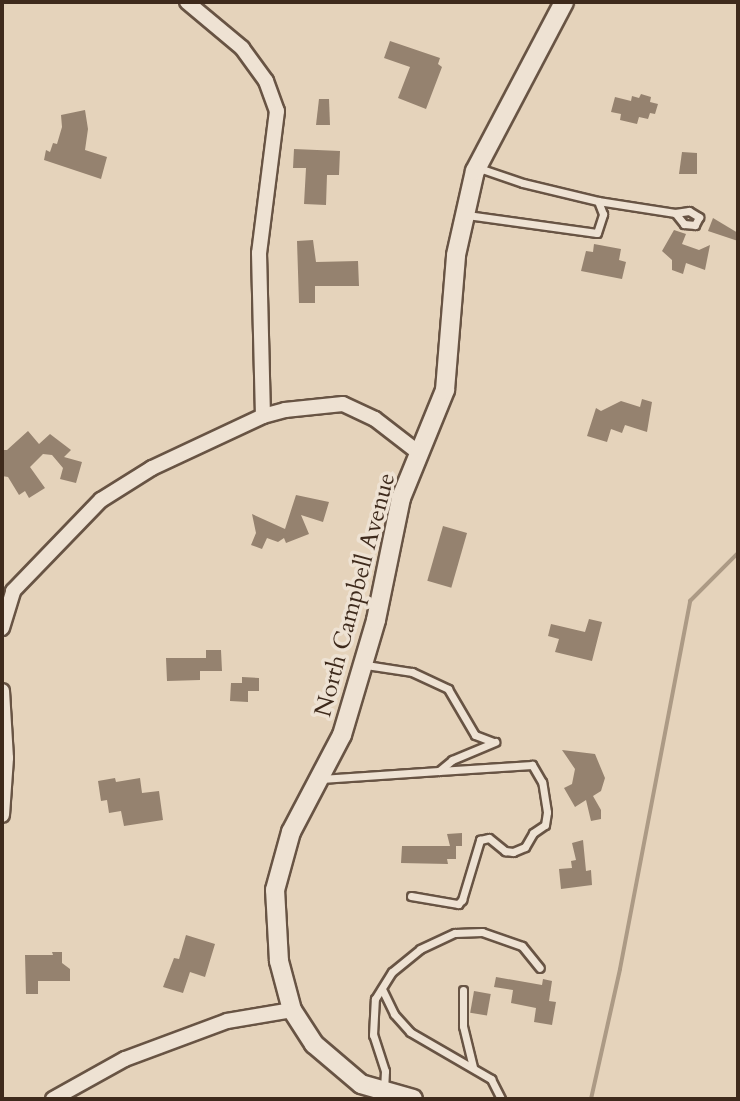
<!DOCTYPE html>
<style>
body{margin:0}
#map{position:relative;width:740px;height:1101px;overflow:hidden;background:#e5d3bb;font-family:Cardo,serif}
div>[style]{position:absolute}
.stream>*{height:4px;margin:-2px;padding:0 2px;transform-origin:2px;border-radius:2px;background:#ac9a85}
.building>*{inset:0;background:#95826f;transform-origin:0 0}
.roads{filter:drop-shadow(2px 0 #685444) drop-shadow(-2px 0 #685444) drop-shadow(0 2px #685444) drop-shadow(0 -2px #685444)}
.lane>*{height:7px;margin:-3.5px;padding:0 3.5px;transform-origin:3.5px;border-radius:3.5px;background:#eee2d3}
.street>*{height:14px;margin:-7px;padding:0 7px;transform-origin:7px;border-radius:7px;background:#eee2d3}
.secondary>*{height:18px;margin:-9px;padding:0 9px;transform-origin:9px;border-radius:9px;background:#eee2d3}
span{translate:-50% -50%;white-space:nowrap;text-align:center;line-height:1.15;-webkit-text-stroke:7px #eee2d3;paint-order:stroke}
.street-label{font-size:24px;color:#3e2a1c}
.frame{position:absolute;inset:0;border:4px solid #3e2a1c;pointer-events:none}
</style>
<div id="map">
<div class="stream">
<div style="left:591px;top:1099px;width:133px;rotate:-77.4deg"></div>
<div style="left:620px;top:969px;width:375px;rotate:-79.2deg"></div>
<div style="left:690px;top:601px;width:68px;rotate:-45deg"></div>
</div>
<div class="building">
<div style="clip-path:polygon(390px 41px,440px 58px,438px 64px,442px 67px,426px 109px,398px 98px,410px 67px,384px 58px)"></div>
<div style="clip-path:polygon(641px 94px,651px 97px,650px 102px,658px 104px,655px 114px,650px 113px,648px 119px,639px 117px,637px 124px,620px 120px,621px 114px,611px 112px,615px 97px,631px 101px,632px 96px,639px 98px)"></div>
<div style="clip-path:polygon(319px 99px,329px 99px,330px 125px,316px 125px)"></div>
<div style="clip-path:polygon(85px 110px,88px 129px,85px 150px,107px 157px,101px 179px,44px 160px,46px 150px,50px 152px,53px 143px,57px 144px,62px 127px,61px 115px)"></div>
<div style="clip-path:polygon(294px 149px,340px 151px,339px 175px,327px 175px,326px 205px,304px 204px,306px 168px,293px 168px)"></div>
<div style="clip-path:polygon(682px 152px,697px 153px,697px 174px,679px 174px)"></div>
<div style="clip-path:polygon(713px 218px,738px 233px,738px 241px,708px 231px)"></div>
<div style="clip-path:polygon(674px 230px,686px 234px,682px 244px,699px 250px,710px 245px,705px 270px,686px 263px,683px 274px,672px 270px,672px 260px,662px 251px)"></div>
<div style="clip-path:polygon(313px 240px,316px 262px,358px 261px,359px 286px,315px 286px,315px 303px,299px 303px,297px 241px)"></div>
<div style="clip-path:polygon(594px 244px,621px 249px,619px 260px,626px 262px,622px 279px,581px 271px,586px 251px,593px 252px)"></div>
<div style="clip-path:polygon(642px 399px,652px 402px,647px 432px,625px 425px,622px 433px,611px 429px,607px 442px,587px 436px,596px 408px,601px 411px,621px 401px,640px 407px)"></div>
<div style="clip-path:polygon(28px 431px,39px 444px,50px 434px,71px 450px,64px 457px,82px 462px,76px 483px,60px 479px,63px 468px,52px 455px,43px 454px,30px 467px,45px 488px,29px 498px,25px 491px,19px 495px,8px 477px,2px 476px,2px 450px,7px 450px)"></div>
<div style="clip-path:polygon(296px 495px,329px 502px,323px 522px,301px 515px,309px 534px,286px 543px,284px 538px,278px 542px,267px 538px,262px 549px,251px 545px,256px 533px,252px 514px,285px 529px)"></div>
<div style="left:443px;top:526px;width:25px;height:57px;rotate:16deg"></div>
<div style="clip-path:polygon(589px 619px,602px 622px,592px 661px,555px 652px,559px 639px,548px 636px,551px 624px,585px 632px)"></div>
<div style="clip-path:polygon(206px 650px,221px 650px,222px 671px,200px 671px,200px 680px,167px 681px,166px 658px,206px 658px)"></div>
<div style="clip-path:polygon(242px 677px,259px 678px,259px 691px,248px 691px,248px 702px,230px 701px,231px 683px,242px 683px)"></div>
<div style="clip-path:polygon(562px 750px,595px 754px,605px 778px,601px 791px,593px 796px,601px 810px,601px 819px,591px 821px,586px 800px,575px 807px,564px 788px,572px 784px,575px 769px)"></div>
<div style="clip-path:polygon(115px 778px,116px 782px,140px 778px,142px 793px,159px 791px,163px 820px,124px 826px,121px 811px,109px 813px,107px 800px,101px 801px,98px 781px)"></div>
<div style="clip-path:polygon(462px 833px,462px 846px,456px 846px,456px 859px,447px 859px,448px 864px,401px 863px,402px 846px,450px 846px,447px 834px)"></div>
<div style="clip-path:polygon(583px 840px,586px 871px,591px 870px,592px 885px,561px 889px,559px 869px,572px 868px,571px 861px,576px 860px,572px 843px)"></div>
<div style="clip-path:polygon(186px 935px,215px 944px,205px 977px,190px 972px,183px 993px,163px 987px,174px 958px,179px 959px)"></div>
<div style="clip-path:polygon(52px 952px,62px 952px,62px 963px,70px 969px,70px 981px,38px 981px,38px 994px,26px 994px,25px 955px,53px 955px)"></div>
<div style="clip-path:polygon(496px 977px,542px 985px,543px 979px,552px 981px,549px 1001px,556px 1002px,552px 1025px,534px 1022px,536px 1008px,511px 1003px,513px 990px,494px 987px)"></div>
<div style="left:474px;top:991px;width:17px;height:22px;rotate:10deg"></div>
</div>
<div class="roads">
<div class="lane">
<div style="left:479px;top:168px;width:46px;rotate:18.8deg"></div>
<div style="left:523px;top:183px;width:77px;rotate:13.5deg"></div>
<div style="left:598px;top:201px;width:78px;rotate:8.9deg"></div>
<div style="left:675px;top:213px;width:14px;rotate:-8deg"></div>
<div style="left:689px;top:211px;width:12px;rotate:31deg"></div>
<div style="left:699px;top:217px;width:9px;rotate:117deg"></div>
<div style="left:695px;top:225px;width:11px;rotate:-175deg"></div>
<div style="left:684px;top:224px;width:14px;rotate:-129deg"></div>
<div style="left:467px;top:215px;width:131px;rotate:7.9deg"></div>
<div style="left:597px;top:233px;width:20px;rotate:-72deg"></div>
<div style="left:603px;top:214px;width:14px;rotate:-111deg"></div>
<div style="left:366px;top:665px;width:47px;rotate:8.7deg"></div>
<div style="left:412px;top:672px;width:40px;rotate:25deg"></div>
<div style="left:448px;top:689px;width:53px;rotate:59.6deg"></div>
<div style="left:475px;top:735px;width:19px;rotate:21deg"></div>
<div style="left:321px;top:779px;width:118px;rotate:-3.9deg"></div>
<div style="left:439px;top:771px;width:17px;rotate:-40deg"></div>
<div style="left:452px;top:760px;width:47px;rotate:-22.7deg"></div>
<div style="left:411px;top:896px;width:48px;rotate:9.7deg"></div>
<div style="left:458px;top:904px;width:6px;rotate:-45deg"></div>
<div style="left:462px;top:900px;width:63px;rotate:-73.3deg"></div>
<div style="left:480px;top:840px;width:9px;rotate:-13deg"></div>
<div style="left:489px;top:838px;width:21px;rotate:39deg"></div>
<div style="left:505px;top:851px;width:8px;rotate:7deg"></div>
<div style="left:513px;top:852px;width:13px;rotate:-23deg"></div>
<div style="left:525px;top:847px;width:16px;rotate:-60deg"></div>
<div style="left:533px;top:833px;width:14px;rotate:-34deg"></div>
<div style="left:545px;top:825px;width:13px;rotate:-81deg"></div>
<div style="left:547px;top:812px;width:30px;rotate:-99deg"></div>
<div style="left:542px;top:782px;width:20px;rotate:-120deg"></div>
<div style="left:532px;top:765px;width:93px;rotate:176.3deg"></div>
<div style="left:382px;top:989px;width:28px;rotate:64deg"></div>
<div style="left:394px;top:1014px;width:24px;rotate:48deg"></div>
<div style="left:410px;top:1032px;width:94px;rotate:30.1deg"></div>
<div style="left:491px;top:1079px;width:22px;rotate:63deg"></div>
<div style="left:463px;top:990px;width:36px;rotate:90deg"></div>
<div style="left:463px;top:1026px;width:42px;rotate:76.3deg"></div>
<div style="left:384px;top:1090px;width:19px;rotate:-87deg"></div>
<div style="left:385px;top:1071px;width:38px;rotate:-108deg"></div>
<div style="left:373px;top:1035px;width:36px;rotate:-87deg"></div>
<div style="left:375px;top:999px;width:32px;rotate:-58deg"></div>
<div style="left:392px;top:972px;width:36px;rotate:-39deg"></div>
<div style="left:420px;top:949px;width:38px;rotate:-25deg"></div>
<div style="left:455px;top:933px;width:27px;rotate:-2deg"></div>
<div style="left:482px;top:932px;width:42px;rotate:19.3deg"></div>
<div style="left:522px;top:946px;width:28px;rotate:51deg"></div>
</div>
<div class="street">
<div style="left:187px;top:2px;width:72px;rotate:39.9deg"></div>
<div style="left:242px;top:48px;width:41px;rotate:54deg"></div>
<div style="left:266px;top:81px;width:32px;rotate:70deg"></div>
<div style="left:277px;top:111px;width:143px;rotate:97.2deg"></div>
<div style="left:259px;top:253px;width:163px;rotate:88.6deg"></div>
<div style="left:2px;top:628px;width:39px;rotate:-73deg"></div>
<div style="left:13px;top:591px;width:127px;rotate:-46deg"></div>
<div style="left:101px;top:500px;width:60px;rotate:-32.1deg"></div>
<div style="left:152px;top:468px;width:123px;rotate:-25.1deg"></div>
<div style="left:263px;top:416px;width:23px;rotate:-15deg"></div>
<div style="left:285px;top:410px;width:58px;rotate:-5.9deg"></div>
<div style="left:343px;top:404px;width:35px;rotate:25deg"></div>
<div style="left:375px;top:419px;width:56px;rotate:37.7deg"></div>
<div style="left:2px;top:691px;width:67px;rotate:86.6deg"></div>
<div style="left:6px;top:758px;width:57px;rotate:94deg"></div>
<div style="left:53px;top:1099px;width:82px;rotate:-29.1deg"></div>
<div style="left:125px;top:1059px;width:109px;rotate:-20.4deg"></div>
<div style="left:227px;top:1021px;width:66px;rotate:-9.6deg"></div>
</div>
<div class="secondary">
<div style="left:413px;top:1099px;width:54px;rotate:-163.9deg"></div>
<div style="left:361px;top:1084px;width:62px;rotate:-139.6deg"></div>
<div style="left:314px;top:1044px;width:40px;rotate:-122.9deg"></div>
<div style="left:292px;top:1010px;width:51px;rotate:-104.9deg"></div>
<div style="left:279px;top:961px;width:71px;rotate:-93.2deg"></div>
<div style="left:275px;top:890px;width:60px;rotate:-74.6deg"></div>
<div style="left:291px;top:832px;width:110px;rotate:-62.3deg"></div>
<div style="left:342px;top:735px;width:120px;rotate:-73.5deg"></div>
<div style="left:376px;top:620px;width:125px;rotate:-78.4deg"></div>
<div style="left:401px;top:498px;width:117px;rotate:-67.8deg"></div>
<div style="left:445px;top:390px;width:135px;rotate:-85.3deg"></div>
<div style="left:456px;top:255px;width:86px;rotate:-77.3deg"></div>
<div style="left:475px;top:171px;width:191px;rotate:-62.2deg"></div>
</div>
</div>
<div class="street-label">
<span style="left:355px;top:595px;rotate:-75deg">North Campbell Avenue</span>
</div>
<div class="frame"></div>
</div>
